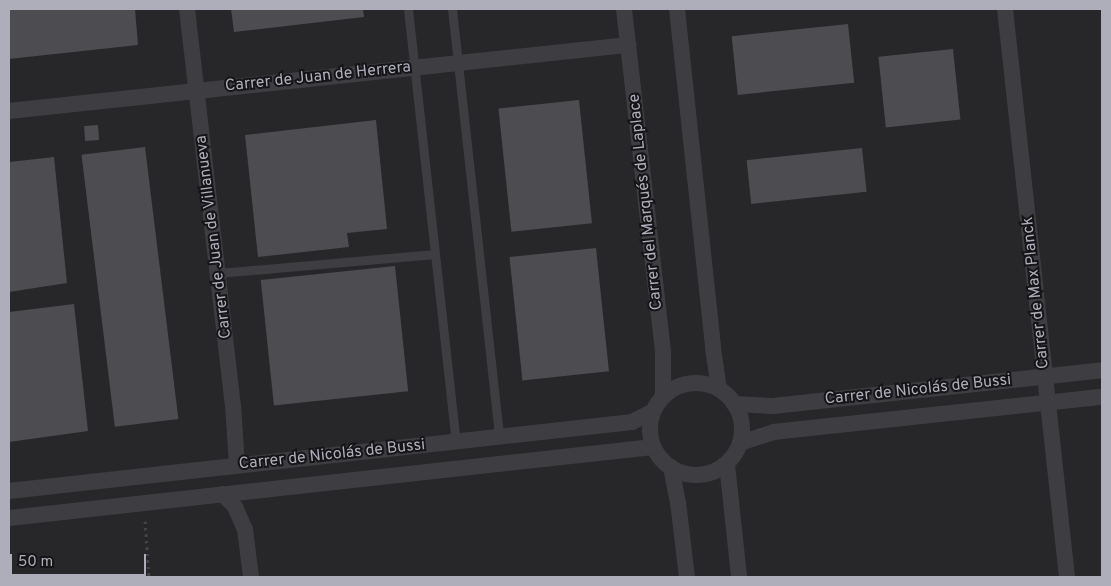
<!DOCTYPE html>
<meta charset="utf-8">
<style>
body{margin:0}
#map{position:relative;width:1111px;height:586px;overflow:hidden;background:#1a1a1c;font-family:Overpass,sans-serif}
div>[style]{position:absolute}
.built>*{inset:0;background:#272628;transform-origin:0 0}
.building>*{inset:0;background:#4d4c50;transform-origin:0 0}
.path>*{height:3px;margin-top:-1.5px;transform-origin:0;background:repeating-linear-gradient(90deg,#434349 0 2.5px,transparent 0 6.5px)}
.lane>*{height:9px;margin:-4.5px;padding:0 4.5px;transform-origin:4.5px;border-radius:4.5px;background:#3e3d42}
.street>*{height:16px;margin:-8px;padding:0 8px;transform-origin:8px;border-radius:8px;background:#3e3d42}
.street>.ring{margin:-8px;padding:0;box-sizing:content-box;background:none;border:16px solid #3e3d42;border-radius:50%}
span{translate:-50% -50%;white-space:nowrap;text-align:center;line-height:1.15;-webkit-text-stroke:4px #151517;paint-order:stroke}
.street-label{font-size:16px;color:#aeaeba}
.frame{position:absolute;inset:0;border:10px solid #aeaeba;pointer-events:none}
.scale{position:absolute;left:10px;top:554px;width:136px;height:22px;box-sizing:border-box;border:2px solid #aeaeba;border-top:0;padding-left:6px;font-size:15px;line-height:18px;white-space:nowrap;color:#aeaeba;-webkit-text-stroke:4px #151517;paint-order:stroke}
</style>
<div id="map">
<div class="built">
<div style="left:9px;top:9px;width:1093px;height:568px"></div>
</div>
<div class="building">
<div style="clip-path:polygon(9px 9px,135px 9px,138px 45px,9px 59px)"></div>
<div style="clip-path:polygon(231px 9px,363px 9px,364px 17px,234px 32px)"></div>
<div style="left:848px;top:24px;width:59px;height:117px;rotate:84deg"></div>
<div style="left:953px;top:49px;width:71px;height:75px;rotate:84deg"></div>
<div style="left:579px;top:100px;width:124px;height:81px;rotate:84deg"></div>
<div style="clip-path:polygon(376px 120px,387px 229px,347px 233px,349px 247px,258px 257px,245px 135px)"></div>
<div style="left:98px;top:125px;width:15px;height:14px;rotate:86deg"></div>
<div style="left:145px;top:147px;width:274px;height:64px;rotate:83deg"></div>
<div style="left:862px;top:148px;width:44px;height:116px;rotate:84deg"></div>
<div style="clip-path:polygon(54px 157px,67px 283px,9px 292px,9px 162px)"></div>
<div style="left:596px;top:248px;width:124px;height:87px;rotate:84deg"></div>
<div style="left:395px;top:266px;width:126px;height:135px;rotate:84deg"></div>
<div style="clip-path:polygon(74px 304px,88px 431px,9px 442px,9px 312px)"></div>
</div>
<div class="path">
<div style="left:145px;top:521px;width:56px;rotate:85.9deg"></div>
</div>
<div class="lane">
<div style="left:408px;top:9px;width:436px;rotate:83.7deg"></div>
<div style="left:452px;top:9px;width:431px;rotate:83.7deg"></div>
<div style="left:218px;top:273px;width:218px;rotate:-5deg"></div>
</div>
<div class="street">
<div style="left:187px;top:9px;width:399px;rotate:83.4deg"></div>
<div style="left:233px;top:405px;width:60px;rotate:86.2deg"></div>
<div style="left:624px;top:9px;width:346px;rotate:83.5deg"></div>
<div style="left:663px;top:353px;width:43px;rotate:90deg"></div>
<div style="left:677px;top:9px;width:341px;rotate:83.9deg"></div>
<div style="left:713px;top:348px;width:41px;rotate:81.7deg"></div>
<div style="left:1005px;top:9px;width:571px;rotate:83.77deg"></div>
<div style="left:9px;top:111px;width:623px;rotate:-6.09deg"></div>
<div class="ring" style="left:650px;top:383px;width:76px;height:76px"></div>
<div style="left:734px;top:404px;width:39px;rotate:3deg"></div>
<div style="left:773px;top:406px;width:331px;rotate:-6.2deg"></div>
<div style="left:740px;top:443px;width:35px;rotate:-18deg"></div>
<div style="left:773px;top:432px;width:331px;rotate:-6.1deg"></div>
<div style="left:727px;top:464px;width:114px;rotate:83.9deg"></div>
<div style="left:671px;top:467px;width:36px;rotate:79deg"></div>
<div style="left:678px;top:502px;width:76px;rotate:83.2deg"></div>
<div style="left:9px;top:491px;width:627px;rotate:-6.32deg"></div>
<div style="left:632px;top:422px;width:22px;rotate:-27deg"></div>
<div style="left:223px;top:494px;width:18px;rotate:47deg"></div>
<div style="left:235px;top:507px;width:24px;rotate:66deg"></div>
<div style="left:245px;top:529px;width:48px;rotate:82.9deg"></div>
<div style="left:9px;top:518px;width:648px;rotate:-6.29deg"></div>
</div>
<div class="street-label">
<span style="left:318px;top:77px;rotate:-6deg">Carrer de Juan de Herrera</span>
<span style="left:646px;top:202px;rotate:-96deg">Carrer del Marqués de Laplace</span>
<span style="left:214px;top:237px;rotate:-97deg">Carrer de Juan de Villanueva</span>
<span style="left:1036px;top:293px;rotate:-96deg">Carrer de Max Planck</span>
<span style="left:918px;top:390px;rotate:-6deg">Carrer de Nicolás de Bussi</span>
<span style="left:332px;top:455px;rotate:-6deg">Carrer de Nicolás de Bussi</span>
</div>
<div class="frame"></div>
<div class="scale">50 m</div>
</div>
